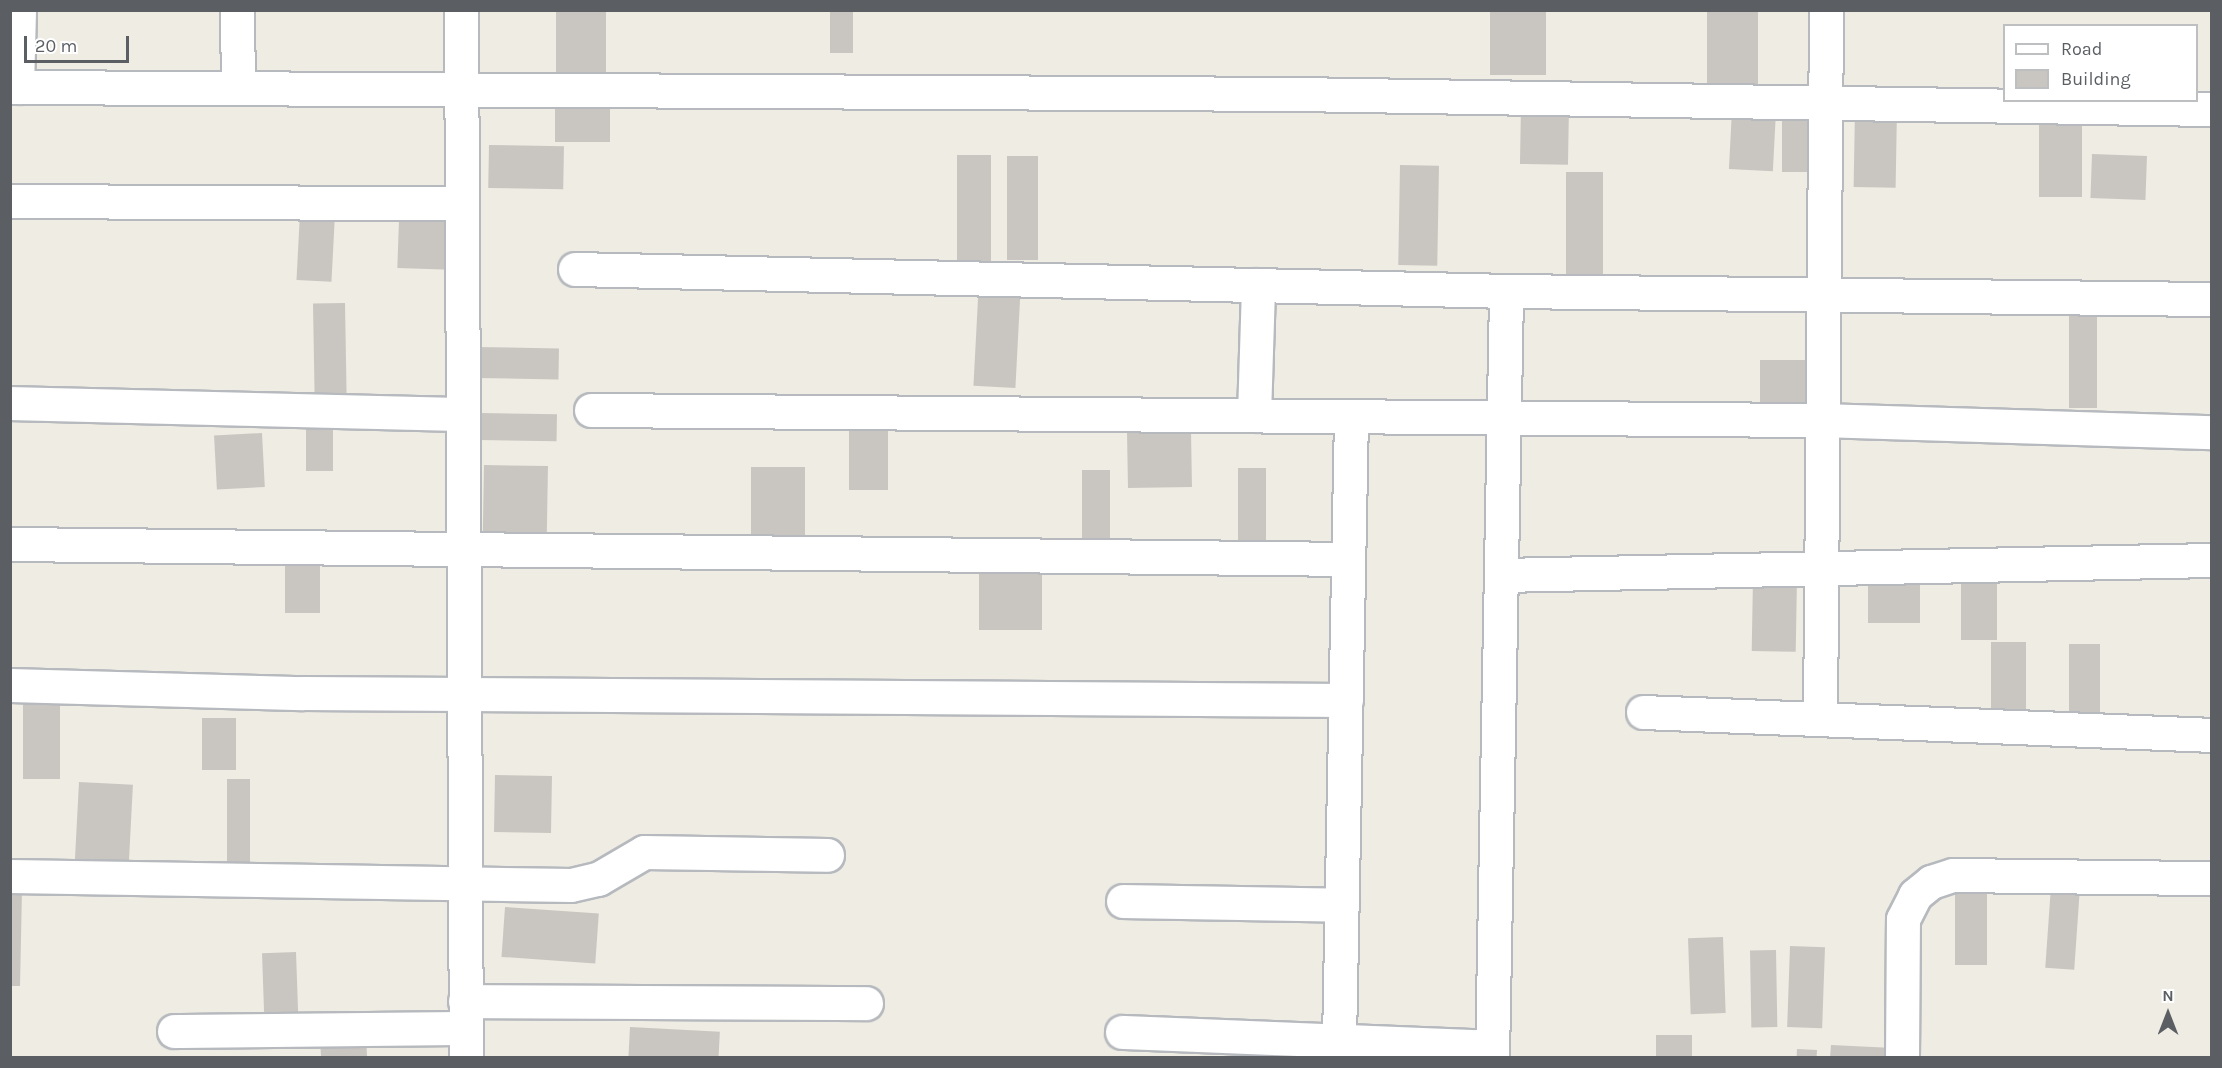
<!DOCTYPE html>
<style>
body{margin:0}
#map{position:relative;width:2222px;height:1068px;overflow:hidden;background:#eeece3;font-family:Karla,sans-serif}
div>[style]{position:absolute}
.building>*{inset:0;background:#c9c6c1;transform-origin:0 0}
.roads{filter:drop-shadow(2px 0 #b6b9bd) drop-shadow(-2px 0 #b6b9bd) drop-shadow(0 2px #b6b9bd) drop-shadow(0 -2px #b6b9bd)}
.minor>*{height:33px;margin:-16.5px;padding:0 16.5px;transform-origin:16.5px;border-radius:16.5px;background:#fff}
span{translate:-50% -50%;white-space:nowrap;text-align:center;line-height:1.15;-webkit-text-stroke:4.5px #fff;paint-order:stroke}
.frame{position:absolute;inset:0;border:12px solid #5b5f64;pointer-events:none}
.legend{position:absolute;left:2003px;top:24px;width:195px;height:78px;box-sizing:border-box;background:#fff;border:2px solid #bdbfc1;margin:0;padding:8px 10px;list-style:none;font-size:18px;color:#5b5f64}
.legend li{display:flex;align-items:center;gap:12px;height:30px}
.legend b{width:30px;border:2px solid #bdbfc1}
.north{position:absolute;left:2138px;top:984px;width:60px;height:60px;-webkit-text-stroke:4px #fff;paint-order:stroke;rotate:0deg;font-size:16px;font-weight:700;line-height:24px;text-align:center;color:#5b5f64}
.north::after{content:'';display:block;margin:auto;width:21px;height:27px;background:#5b5f64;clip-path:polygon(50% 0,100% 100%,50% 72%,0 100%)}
.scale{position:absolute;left:24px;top:36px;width:105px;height:27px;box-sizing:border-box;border:3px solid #5b5f64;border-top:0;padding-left:8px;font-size:18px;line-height:21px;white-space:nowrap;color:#5b5f64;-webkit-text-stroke:4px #fff;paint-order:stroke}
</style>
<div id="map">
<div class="building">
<div style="left:556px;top:10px;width:50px;height:64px"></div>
<div style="left:830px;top:10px;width:23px;height:43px"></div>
<div style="left:1490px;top:10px;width:56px;height:65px"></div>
<div style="left:1707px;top:10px;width:51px;height:84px"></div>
<div style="left:555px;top:92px;width:55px;height:50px"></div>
<div style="left:1521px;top:105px;width:48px;height:59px;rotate:1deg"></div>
<div style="left:1855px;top:108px;width:42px;height:79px;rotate:1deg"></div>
<div style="left:1732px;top:110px;width:44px;height:59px;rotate:3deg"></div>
<div style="left:1782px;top:112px;width:33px;height:60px"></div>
<div style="left:2039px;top:123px;width:43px;height:74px"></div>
<div style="left:489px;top:145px;width:75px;height:43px;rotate:1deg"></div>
<div style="left:2092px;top:154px;width:55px;height:44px;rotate:2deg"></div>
<div style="left:957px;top:155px;width:34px;height:106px"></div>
<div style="left:1007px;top:156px;width:31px;height:104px"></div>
<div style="left:1400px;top:165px;width:39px;height:100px;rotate:1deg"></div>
<div style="left:1566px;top:172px;width:37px;height:108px"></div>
<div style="left:300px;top:213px;width:35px;height:67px;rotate:3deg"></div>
<div style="left:399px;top:220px;width:61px;height:48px;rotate:2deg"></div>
<div style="left:979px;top:280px;width:42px;height:106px;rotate:3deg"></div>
<div style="left:345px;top:303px;width:91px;height:32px;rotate:89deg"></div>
<div style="left:2069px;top:304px;width:28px;height:104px"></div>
<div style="left:476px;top:347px;width:83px;height:31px;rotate:1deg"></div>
<div style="left:1760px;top:360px;width:52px;height:48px"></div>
<div style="left:480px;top:413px;width:77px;height:27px;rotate:1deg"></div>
<div style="left:306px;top:424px;width:27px;height:47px"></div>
<div style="left:849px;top:431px;width:39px;height:59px"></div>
<div style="left:1191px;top:431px;width:56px;height:64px;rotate:89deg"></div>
<div style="left:262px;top:433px;width:54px;height:48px;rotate:87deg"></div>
<div style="left:484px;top:465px;width:64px;height:80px;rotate:1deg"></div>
<div style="left:751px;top:467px;width:54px;height:71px"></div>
<div style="left:1238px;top:468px;width:28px;height:81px"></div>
<div style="left:1082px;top:470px;width:28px;height:76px"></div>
<div style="left:285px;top:556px;width:35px;height:57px"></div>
<div style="left:979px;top:560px;width:63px;height:70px"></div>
<div style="left:1961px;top:570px;width:36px;height:70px"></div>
<div style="left:1753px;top:577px;width:44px;height:74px;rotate:1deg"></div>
<div style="left:1868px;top:580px;width:52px;height:43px"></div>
<div style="left:1991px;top:642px;width:35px;height:78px"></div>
<div style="left:2069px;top:644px;width:31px;height:76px"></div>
<div style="left:23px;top:692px;width:37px;height:87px"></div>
<div style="left:202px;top:718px;width:34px;height:52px"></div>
<div style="left:495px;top:775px;width:57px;height:57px;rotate:1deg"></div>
<div style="left:227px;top:779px;width:23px;height:88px"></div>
<div style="left:79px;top:782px;width:54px;height:87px;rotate:3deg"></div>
<div style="left:1955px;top:881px;width:32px;height:84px"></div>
<div style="left:2051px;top:886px;width:29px;height:82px;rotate:4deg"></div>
<div style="clip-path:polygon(10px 890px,22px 890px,20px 986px,10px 986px)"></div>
<div style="left:505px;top:907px;width:94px;height:50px;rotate:4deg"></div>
<div style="left:1723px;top:937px;width:76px;height:35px;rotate:88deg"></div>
<div style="left:1790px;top:946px;width:35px;height:81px;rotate:2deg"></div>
<div style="left:1776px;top:950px;width:77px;height:26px;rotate:89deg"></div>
<div style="left:296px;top:952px;width:60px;height:34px;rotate:88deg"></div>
<div style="left:630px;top:1027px;width:90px;height:31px;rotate:3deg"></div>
<div style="left:1656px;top:1035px;width:36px;height:23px"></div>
<div style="left:366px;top:1036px;width:22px;height:46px;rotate:87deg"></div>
<div style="clip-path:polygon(1831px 1045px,1893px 1048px,1893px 1058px,1830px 1058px)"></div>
<div style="left:1797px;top:1049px;width:20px;height:9px;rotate:3deg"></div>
</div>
<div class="roads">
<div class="minor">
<div style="left:237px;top:10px;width:77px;rotate:89.3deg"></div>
<div style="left:461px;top:10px;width:1048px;rotate:89.73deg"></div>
<div style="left:10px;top:87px;width:1285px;rotate:0.31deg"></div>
<div style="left:1295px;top:94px;width:917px;rotate:0.94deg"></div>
<div style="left:17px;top:87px;width:77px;rotate:-88.5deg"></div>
<div style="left:10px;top:201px;width:452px;rotate:0.3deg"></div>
<div style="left:575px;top:269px;width:931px;rotate:1.35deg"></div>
<div style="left:1506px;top:291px;width:706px;rotate:0.65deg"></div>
<div style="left:10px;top:403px;width:453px;rotate:1.4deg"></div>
<div style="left:591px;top:410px;width:1230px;rotate:0.47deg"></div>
<div style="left:1821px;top:420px;width:391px;rotate:1.8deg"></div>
<div style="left:1254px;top:415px;width:130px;rotate:-88.2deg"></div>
<div style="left:10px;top:544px;width:1338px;rotate:0.64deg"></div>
<div style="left:1501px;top:575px;width:711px;rotate:-1.21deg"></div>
<div style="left:10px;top:685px;width:293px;rotate:1.6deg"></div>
<div style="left:303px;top:693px;width:1043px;rotate:0.38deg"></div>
<div style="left:1643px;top:712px;width:569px;rotate:2.31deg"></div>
<div style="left:1820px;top:718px;width:708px;rotate:-89.51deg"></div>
<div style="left:10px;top:876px;width:561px;rotate:0.92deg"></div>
<div style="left:571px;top:885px;width:28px;rotate:-13deg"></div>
<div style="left:598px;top:879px;width:53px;rotate:-30.4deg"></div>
<div style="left:644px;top:852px;width:183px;rotate:0.9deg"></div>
<div style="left:1123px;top:901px;width:219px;rotate:1deg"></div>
<div style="left:465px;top:1001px;width:401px;rotate:0.3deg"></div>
<div style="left:174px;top:1031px;width:292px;rotate:-0.6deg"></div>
<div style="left:1122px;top:1032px;width:370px;rotate:2.3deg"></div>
<div style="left:1339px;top:1041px;width:624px;rotate:-88.9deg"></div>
<div style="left:1492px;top:1058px;width:767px;rotate:-88.95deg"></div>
<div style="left:1902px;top:1058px;width:139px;rotate:-89.6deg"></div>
<div style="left:1903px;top:919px;width:27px;rotate:-63deg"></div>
<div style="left:1915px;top:895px;width:21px;rotate:-39deg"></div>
<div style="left:1931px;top:882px;width:23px;rotate:-18deg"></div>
<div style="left:1953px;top:875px;width:259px;rotate:0.7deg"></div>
</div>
</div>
<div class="frame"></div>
<ul class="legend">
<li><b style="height:8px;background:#fff"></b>Road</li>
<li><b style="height:16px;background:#c9c6c1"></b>Building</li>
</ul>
<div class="north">N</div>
<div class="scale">20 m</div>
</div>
